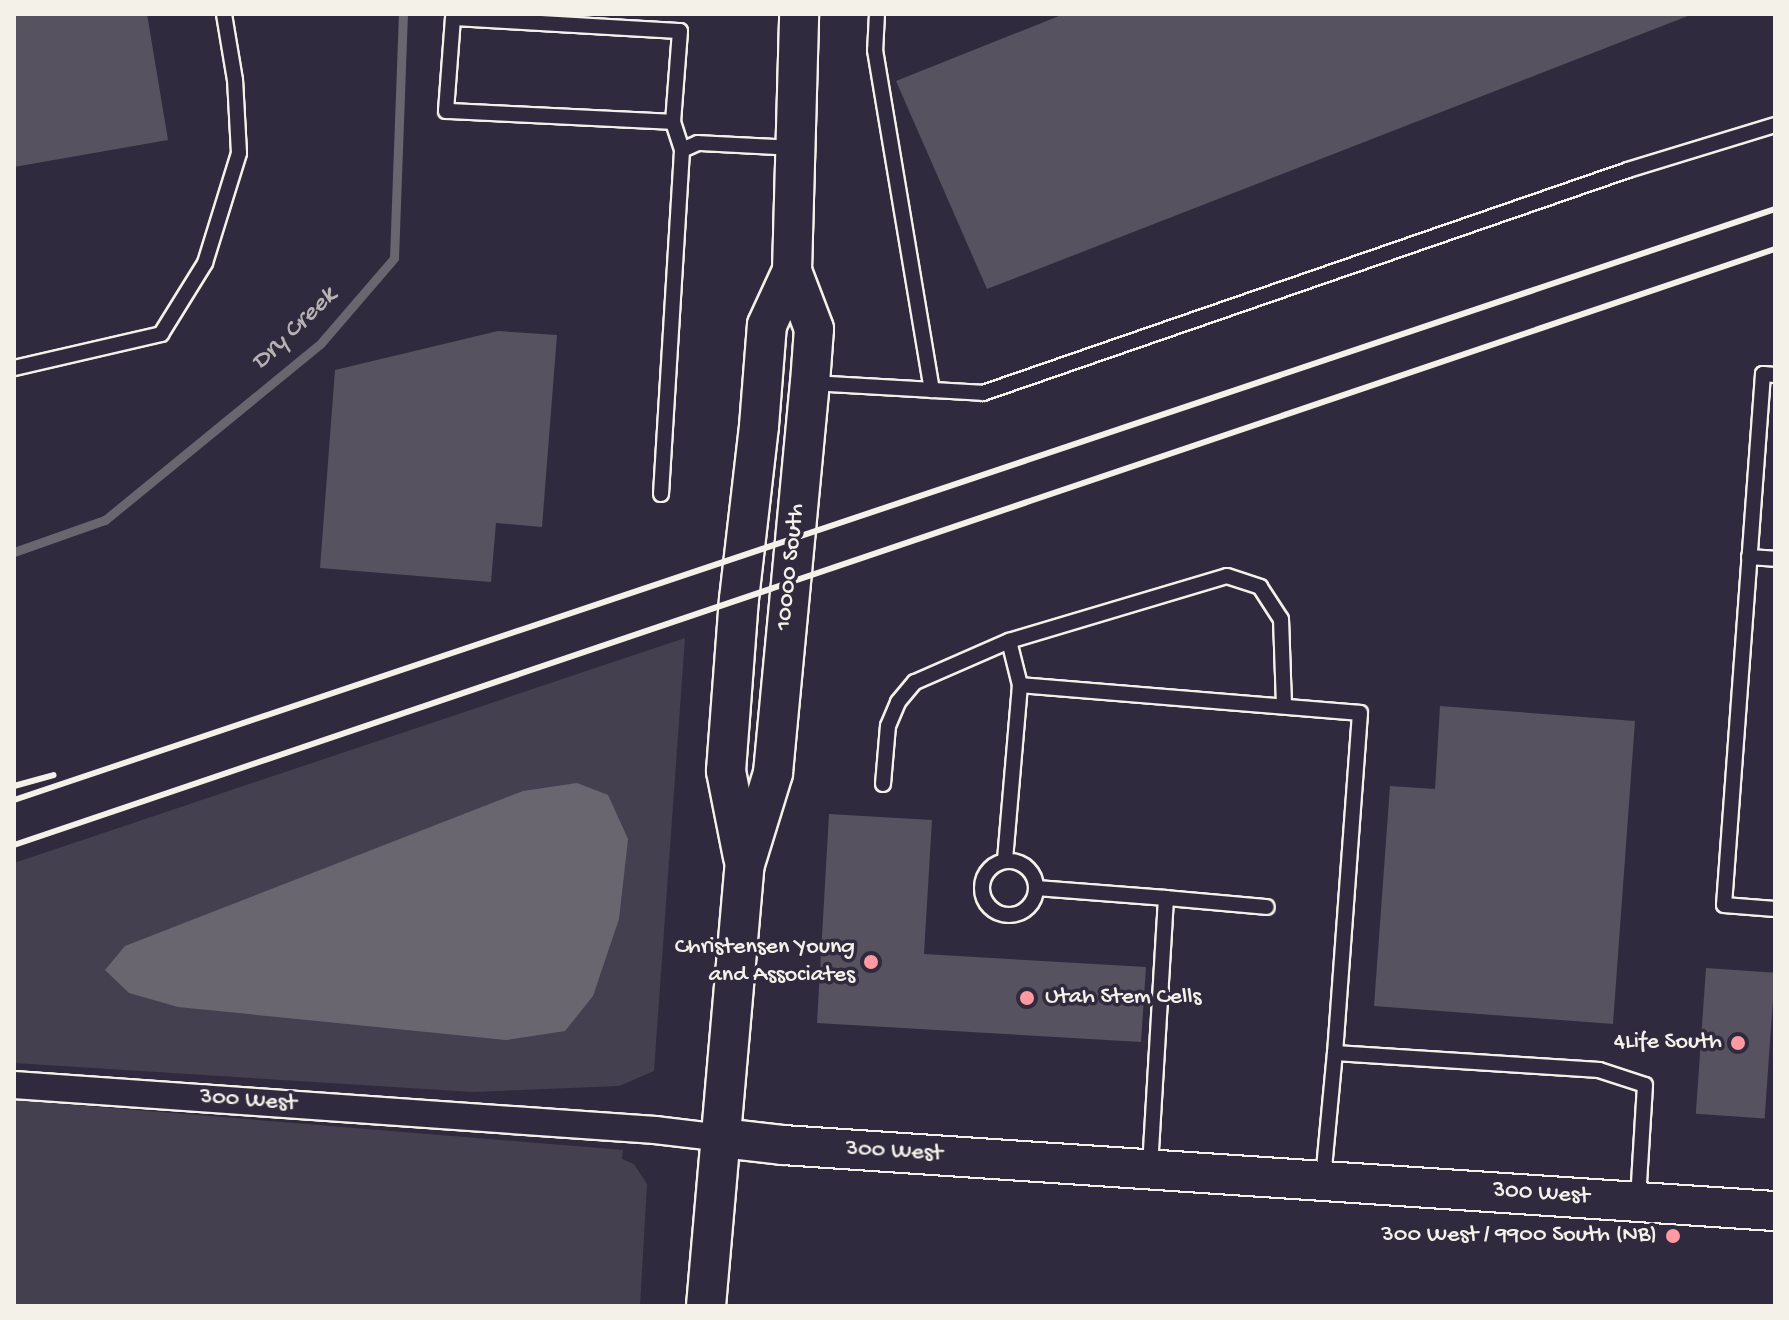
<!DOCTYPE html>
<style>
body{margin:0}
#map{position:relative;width:1789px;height:1320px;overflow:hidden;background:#2f2a3d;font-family:"Gochi Hand",sans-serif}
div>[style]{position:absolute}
.green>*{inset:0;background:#454050}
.water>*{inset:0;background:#6a6670}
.stream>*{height:9px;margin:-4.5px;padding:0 4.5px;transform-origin:4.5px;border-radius:4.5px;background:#6a6670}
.building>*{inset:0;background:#56525f;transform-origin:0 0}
.roads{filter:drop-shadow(2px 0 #f4f1e8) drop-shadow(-2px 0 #f4f1e8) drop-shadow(0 2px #f4f1e8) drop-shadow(0 -2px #f4f1e8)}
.lane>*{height:14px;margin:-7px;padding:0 7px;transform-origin:7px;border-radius:7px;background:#2f2a3d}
.lane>.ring{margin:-7px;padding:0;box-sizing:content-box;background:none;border:14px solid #2f2a3d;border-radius:50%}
.street>*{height:26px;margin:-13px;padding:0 13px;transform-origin:13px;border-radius:13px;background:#2f2a3d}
.secondary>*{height:38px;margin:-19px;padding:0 19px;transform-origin:19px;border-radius:19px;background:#2f2a3d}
.rail>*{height:6px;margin:-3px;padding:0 3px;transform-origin:3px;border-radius:3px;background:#f4f1e8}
.dots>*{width:22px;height:22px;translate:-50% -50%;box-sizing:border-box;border:4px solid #2f2a3d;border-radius:50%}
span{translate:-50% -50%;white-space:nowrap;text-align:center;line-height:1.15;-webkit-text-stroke:7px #2f2a3d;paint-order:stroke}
.street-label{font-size:24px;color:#f4f1e8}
.poi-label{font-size:24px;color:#f4f1e8}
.right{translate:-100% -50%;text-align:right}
.left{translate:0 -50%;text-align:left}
.water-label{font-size:26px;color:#b6b2b2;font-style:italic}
.frame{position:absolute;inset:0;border:16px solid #f4f1e8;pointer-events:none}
</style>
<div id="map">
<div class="green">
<div style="clip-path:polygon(685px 638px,654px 1071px,619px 1086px,473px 1092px,14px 1063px,14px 863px)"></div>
<div style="clip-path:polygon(14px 1100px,623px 1150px,622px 1159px,634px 1164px,647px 1184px,640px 1306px,14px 1306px)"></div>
</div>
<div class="water">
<div style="clip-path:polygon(577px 783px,608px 795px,628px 839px,619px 919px,593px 996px,565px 1031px,506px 1040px,178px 1007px,129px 993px,105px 970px,125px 946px,523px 791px)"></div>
</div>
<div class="stream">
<div style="left:14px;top:552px;width:96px;rotate:-19.4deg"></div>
<div style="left:105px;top:520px;width:279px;rotate:-39.3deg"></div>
<div style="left:321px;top:343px;width:112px;rotate:-49.3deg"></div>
<div style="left:394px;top:258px;width:244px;rotate:-87.9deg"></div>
</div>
<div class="building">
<div style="clip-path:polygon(14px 14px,147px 14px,168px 140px,14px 167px)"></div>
<div style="clip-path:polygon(1064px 14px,1693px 14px,987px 289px,896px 81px)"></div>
<div style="clip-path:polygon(498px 331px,557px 335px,542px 527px,496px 523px,491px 582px,320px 568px,335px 370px)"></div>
<div style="clip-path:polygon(1440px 706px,1635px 721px,1613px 1024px,1374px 1006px,1390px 786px,1435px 789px)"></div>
<div style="clip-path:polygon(829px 814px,932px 820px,924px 954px,1146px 967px,1141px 1042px,817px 1023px)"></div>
<div style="left:1706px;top:968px;width:69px;height:146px;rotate:4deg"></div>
</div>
<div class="roads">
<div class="lane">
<div style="left:877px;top:14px;width:36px;rotate:93deg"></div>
<div style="left:875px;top:50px;width:345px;rotate:80.5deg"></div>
<div style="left:673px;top:122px;width:227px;rotate:-177.2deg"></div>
<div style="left:446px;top:111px;width:93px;rotate:-85.7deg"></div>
<div style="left:453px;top:18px;width:227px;rotate:3.3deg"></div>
<div style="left:680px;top:31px;width:91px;rotate:94.4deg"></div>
<div style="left:673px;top:122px;width:29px;rotate:72deg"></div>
<div style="left:14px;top:368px;width:151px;rotate:-13deg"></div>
<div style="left:161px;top:334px;width:84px;rotate:-58.2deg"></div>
<div style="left:205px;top:263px;width:115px;rotate:-72.8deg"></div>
<div style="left:239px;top:153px;width:73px;rotate:-93.1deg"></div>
<div style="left:235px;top:80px;width:67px;rotate:-99.5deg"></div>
<div style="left:1775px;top:375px;width:12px;rotate:-175deg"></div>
<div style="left:1763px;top:374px;width:532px;rotate:94.2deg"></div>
<div style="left:1724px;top:905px;width:51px;rotate:4.5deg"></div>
<div style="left:810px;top:383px;width:173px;rotate:3.3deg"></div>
<div style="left:983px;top:393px;width:682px;rotate:-19.07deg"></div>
<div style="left:1628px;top:170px;width:154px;rotate:-17deg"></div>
<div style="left:661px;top:494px;width:345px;rotate:-86.5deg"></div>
<div style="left:682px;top:150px;width:17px;rotate:-24deg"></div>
<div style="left:698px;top:143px;width:95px;rotate:3deg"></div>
<div style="left:1749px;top:557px;width:26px;rotate:4deg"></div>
<div style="left:1020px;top:685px;width:45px;rotate:-104deg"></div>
<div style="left:1009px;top:641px;width:227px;rotate:-16.6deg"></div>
<div style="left:1227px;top:576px;width:35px;rotate:18deg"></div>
<div style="left:1260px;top:587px;width:38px;rotate:57deg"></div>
<div style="left:1281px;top:619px;width:87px;rotate:88deg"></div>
<div style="left:883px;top:784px;width:58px;rotate:-85.1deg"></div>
<div style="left:888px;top:726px;width:26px;rotate:-67deg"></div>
<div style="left:898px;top:702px;width:26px;rotate:-50deg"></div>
<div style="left:915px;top:682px;width:103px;rotate:-23.6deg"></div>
<div style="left:1005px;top:860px;width:176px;rotate:-85.1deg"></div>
<div style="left:1020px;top:685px;width:341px;rotate:4.7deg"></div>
<div style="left:1360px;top:713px;width:341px;rotate:94.2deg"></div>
<div style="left:1335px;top:1053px;width:265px;rotate:3.7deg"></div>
<div style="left:1599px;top:1070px;width:48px;rotate:18.1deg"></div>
<div style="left:1645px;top:1085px;width:116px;rotate:93.5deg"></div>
<div class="ring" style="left:982px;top:861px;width:40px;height:40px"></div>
<div style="left:1037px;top:888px;width:129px;rotate:4.4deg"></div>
<div style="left:1166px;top:898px;width:269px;rotate:93.4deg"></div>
<div style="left:1166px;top:898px;width:101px;rotate:5.1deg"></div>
<div style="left:1323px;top:1179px;width:127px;rotate:-84.6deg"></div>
</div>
<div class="street">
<div style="left:14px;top:1085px;width:643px;rotate:4.02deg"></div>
<div style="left:655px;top:1130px;width:67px;rotate:6.8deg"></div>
</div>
<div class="secondary">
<div style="left:743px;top:857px;width:88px;rotate:-101.2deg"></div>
<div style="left:726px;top:771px;width:172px;rotate:-85.7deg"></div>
<div style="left:739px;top:599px;width:174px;rotate:-83.4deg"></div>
<div style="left:759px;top:426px;width:101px;rotate:-85.5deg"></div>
<div style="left:767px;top:325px;width:60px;rotate:-65.2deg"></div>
<div style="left:792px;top:271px;width:257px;rotate:-88.4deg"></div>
<div style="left:722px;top:1138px;width:61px;rotate:6.5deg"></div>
<div style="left:783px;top:1145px;width:994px;rotate:3.81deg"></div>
<div style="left:706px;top:1306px;width:444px;rotate:-85deg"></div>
<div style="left:745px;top:864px;width:95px;rotate:-72.9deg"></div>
<div style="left:773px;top:773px;width:392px;rotate:-84.6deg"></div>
<div style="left:810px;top:383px;width:54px;rotate:-85.8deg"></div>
<div style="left:814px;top:329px;width:62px;rotate:-110.8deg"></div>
</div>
</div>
<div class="rail">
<div style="left:14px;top:786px;width:41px;rotate:-15.4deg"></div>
<div style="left:14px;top:800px;width:1858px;rotate:-18.55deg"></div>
<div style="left:14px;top:845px;width:1859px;rotate:-18.7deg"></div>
</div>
<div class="dots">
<div style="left:871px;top:962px;background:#ff9aa2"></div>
<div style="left:1027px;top:998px;background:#ff9aa2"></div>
<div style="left:1738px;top:1043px;background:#ff9aa2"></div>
<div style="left:1673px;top:1236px;background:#ff9aa2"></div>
</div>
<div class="street-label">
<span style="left:791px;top:567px;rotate:-84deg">10000 South</span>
<span style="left:248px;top:1101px;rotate:4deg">300 West</span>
<span style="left:894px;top:1152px;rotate:3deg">300 West</span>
<span style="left:1541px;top:1194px;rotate:4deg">300 West</span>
</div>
<div class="poi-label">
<span class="right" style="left:855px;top:962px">Christensen Young<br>and Associates</span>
<span class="left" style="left:1045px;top:998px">Utah Stem Cells</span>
<span class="right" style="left:1722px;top:1043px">4Life South</span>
<span class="right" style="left:1657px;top:1236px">300 West / 9900 South (NB)</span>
</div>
<div class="water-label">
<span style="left:295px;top:330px;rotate:-44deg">Dry Creek</span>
</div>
<div class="frame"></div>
</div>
